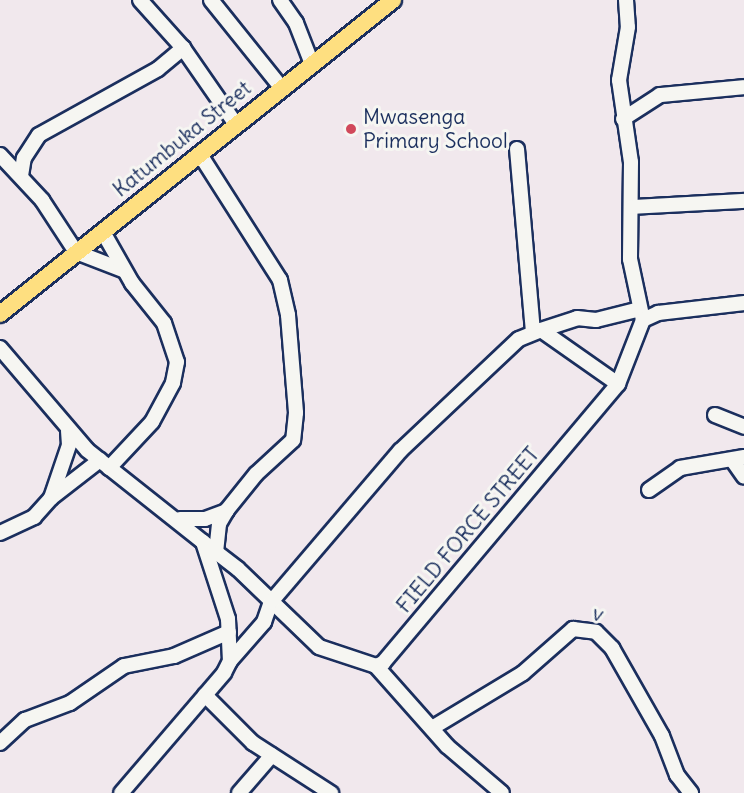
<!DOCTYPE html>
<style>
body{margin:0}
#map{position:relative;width:744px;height:793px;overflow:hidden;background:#f1e8ed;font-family:Delius,sans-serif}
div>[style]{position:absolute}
.roads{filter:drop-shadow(2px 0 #1b2f5e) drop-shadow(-2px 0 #1b2f5e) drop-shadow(0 2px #1b2f5e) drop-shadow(0 -2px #1b2f5e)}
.minor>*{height:14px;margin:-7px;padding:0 7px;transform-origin:7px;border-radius:7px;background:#f6f6f2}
.major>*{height:16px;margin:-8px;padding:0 8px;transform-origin:8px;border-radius:8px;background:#fedf80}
.dots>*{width:16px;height:16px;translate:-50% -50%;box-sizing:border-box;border:3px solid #f6f6f2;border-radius:50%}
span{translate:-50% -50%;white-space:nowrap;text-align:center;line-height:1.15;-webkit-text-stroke:6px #f6f6f2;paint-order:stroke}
.poi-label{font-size:21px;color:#1b2f5e}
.left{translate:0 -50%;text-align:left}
.street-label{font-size:21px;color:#1b2f5e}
</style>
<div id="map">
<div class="roads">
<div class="minor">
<div style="left:140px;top:0;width:64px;rotate:48.1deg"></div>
<div style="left:183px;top:48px;width:91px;rotate:55.3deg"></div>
<div style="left:211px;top:0;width:112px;rotate:51.2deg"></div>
<div style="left:280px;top:0;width:28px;rotate:55deg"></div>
<div style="left:296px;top:23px;width:44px;rotate:68.7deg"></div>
<div style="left:626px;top:0;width:27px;rotate:86deg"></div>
<div style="left:628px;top:27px;width:54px;rotate:99.6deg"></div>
<div style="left:619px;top:80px;width:83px;rotate:81.7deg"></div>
<div style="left:631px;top:162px;width:97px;rotate:90.6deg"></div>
<div style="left:630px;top:259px;width:62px;rotate:78deg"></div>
<div style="left:623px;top:119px;width:44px;rotate:-33deg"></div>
<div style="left:660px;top:95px;width:84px;rotate:-5.4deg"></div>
<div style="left:517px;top:149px;width:183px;rotate:85deg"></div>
<div style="left:0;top:155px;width:62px;rotate:47deg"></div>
<div style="left:42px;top:200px;width:62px;rotate:56.8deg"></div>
<div style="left:76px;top:252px;width:50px;rotate:21deg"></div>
<div style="left:201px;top:156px;width:147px;rotate:57.5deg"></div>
<div style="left:280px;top:280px;width:36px;rotate:77deg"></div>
<div style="left:288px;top:315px;width:98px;rotate:85.3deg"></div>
<div style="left:296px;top:413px;width:27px;rotate:96deg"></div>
<div style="left:293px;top:440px;width:50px;rotate:137.4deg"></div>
<div style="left:256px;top:474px;width:46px;rotate:128.9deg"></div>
<div style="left:227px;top:510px;width:16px;rotate:120deg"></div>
<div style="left:219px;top:524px;width:27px;rotate:96deg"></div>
<div style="left:21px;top:176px;width:18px;rotate:-81deg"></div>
<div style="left:24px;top:158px;width:27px;rotate:-57deg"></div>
<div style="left:39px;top:135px;width:136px;rotate:-29deg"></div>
<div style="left:158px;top:69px;width:33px;rotate:-40deg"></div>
<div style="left:632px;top:207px;width:112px;rotate:-3.1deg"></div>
<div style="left:103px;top:232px;width:59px;rotate:60.4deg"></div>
<div style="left:132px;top:283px;width:51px;rotate:51.3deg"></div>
<div style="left:164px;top:323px;width:41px;rotate:71.6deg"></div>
<div style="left:177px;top:362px;width:21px;rotate:101deg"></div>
<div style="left:173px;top:383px;width:44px;rotate:118.3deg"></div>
<div style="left:152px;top:422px;width:63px;rotate:133.1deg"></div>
<div style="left:541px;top:330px;width:38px;rotate:-18deg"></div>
<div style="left:577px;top:318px;width:19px;rotate:6deg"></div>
<div style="left:596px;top:320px;width:45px;rotate:-14deg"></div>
<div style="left:0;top:348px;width:134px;rotate:49.5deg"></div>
<div style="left:87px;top:450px;width:148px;rotate:38.4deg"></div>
<div style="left:203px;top:542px;width:81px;rotate:72deg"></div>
<div style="left:228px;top:619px;width:42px;rotate:87.3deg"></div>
<div style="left:230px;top:661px;width:13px;rotate:117deg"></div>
<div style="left:224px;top:673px;width:158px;rotate:130.6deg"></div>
<div style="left:715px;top:415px;width:31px;rotate:22deg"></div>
<div style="left:733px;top:461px;width:19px;rotate:55deg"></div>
<div style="left:649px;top:490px;width:38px;rotate:-35deg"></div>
<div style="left:680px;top:468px;width:65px;rotate:-9.8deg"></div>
<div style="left:51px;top:498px;width:62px;rotate:-37.8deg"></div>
<div style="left:180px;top:519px;width:25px"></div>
<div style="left:205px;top:519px;width:23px;rotate:-20deg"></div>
<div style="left:0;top:533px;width:38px;rotate:-25deg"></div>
<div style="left:34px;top:517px;width:25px;rotate:-48deg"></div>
<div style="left:51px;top:498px;width:56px;rotate:-71.2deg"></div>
<div style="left:69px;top:445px;width:14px;rotate:-94deg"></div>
<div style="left:203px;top:542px;width:44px;rotate:37.6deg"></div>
<div style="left:238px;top:569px;width:112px;rotate:43.9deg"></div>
<div style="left:319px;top:647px;width:60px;rotate:18.4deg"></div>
<div style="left:376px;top:666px;width:8px;rotate:-23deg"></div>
<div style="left:383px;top:663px;width:365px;rotate:-49.9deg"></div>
<div style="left:618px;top:384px;width:69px;rotate:-68.7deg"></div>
<div style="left:643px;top:320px;width:17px;rotate:-25deg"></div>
<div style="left:658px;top:313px;width:87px;rotate:-6.6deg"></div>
<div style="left:230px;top:661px;width:52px;rotate:-48.9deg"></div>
<div style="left:264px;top:622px;width:21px;rotate:-71deg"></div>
<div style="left:271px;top:602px;width:199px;rotate:-49.5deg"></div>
<div style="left:400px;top:451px;width:163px;rotate:-43.3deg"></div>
<div style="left:519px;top:339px;width:24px;rotate:-22deg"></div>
<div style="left:541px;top:330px;width:94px;rotate:35deg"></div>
<div style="left:376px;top:666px;width:107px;rotate:48.4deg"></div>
<div style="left:447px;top:746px;width:72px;rotate:40.5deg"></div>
<div style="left:205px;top:695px;width:68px;rotate:45deg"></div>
<div style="left:253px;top:743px;width:93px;rotate:32.7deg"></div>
<div style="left:432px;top:728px;width:106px;rotate:-31.1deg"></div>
<div style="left:523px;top:673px;width:67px;rotate:-41.3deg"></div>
<div style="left:573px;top:629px;width:23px;rotate:7deg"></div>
<div style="left:596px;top:632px;width:23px;rotate:45deg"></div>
<div style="left:612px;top:648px;width:101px;rotate:60.4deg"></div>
<div style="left:662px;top:736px;width:42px;rotate:69deg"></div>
<div style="left:677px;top:775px;width:23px;rotate:52deg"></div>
<div style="left:0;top:743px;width:34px;rotate:-43deg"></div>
<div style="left:25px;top:720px;width:48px;rotate:-20.7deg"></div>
<div style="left:70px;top:703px;width:65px;rotate:-34.4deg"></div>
<div style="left:124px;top:666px;width:51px;rotate:-11.3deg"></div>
<div style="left:174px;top:656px;width:60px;rotate:-23.6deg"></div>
<div style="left:239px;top:793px;width:50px;rotate:-49deg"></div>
</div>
<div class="major">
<div style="left:0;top:314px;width:503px;rotate:-38.62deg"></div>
</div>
</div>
<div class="dots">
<div style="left:351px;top:129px;background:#d1495b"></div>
</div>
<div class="poi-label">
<span class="left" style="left:363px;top:129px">Mwasenga<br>Primary School</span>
</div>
<div class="street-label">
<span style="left:182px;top:139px;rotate:-39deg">Katumbuka Street</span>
<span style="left:468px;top:530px;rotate:-50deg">FIELD FORCE STREET</span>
<span style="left:598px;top:614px;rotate:18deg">v</span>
</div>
</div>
